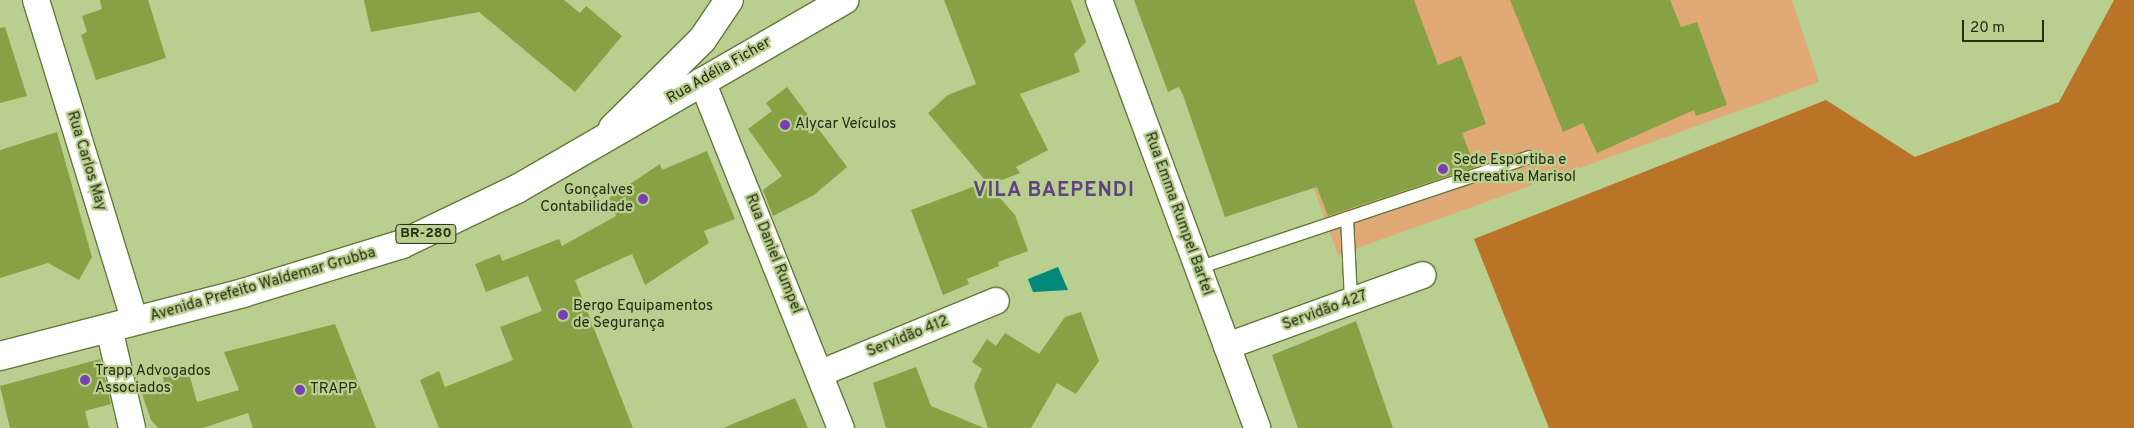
<!DOCTYPE html>
<meta charset="utf-8">
<style>
body{margin:0}
#map{position:relative;width:2134px;height:428px;overflow:hidden;background:#b9cf8f;font-family:Overpass,sans-serif}
div>[style]{position:absolute}
.green>*{inset:0;background:#e0a975}
.forest>*{inset:0;background:#ba7427}
.water>*{inset:0;background:#03897c}
.building>*{inset:0;background:#86a245}
.roads{filter:drop-shadow(1px 0 #64773a) drop-shadow(-1px 0 #64773a) drop-shadow(0 1px #64773a) drop-shadow(0 -1px #64773a)}
.service>*{height:12px;margin:-6px;padding:0 6px;transform-origin:6px;border-radius:6px;background:#fff}
.minor>*{height:26px;margin:-13px;padding:0 13px;transform-origin:13px;border-radius:13px;background:#fff}
.tertiary>*{height:28px;margin:-14px;padding:0 14px;transform-origin:14px;border-radius:14px;background:#fff}
.trunk>*{height:28px;margin:-14px;padding:0 14px;transform-origin:14px;border-radius:14px;background:#fff}
.dots>*{width:14px;height:14px;translate:-50% -50%;box-sizing:border-box;border:2px solid #b9cf8f;border-radius:50%}
span{translate:-50% -50%;white-space:nowrap;text-align:center;line-height:1.15;-webkit-text-stroke:4.5px #b9cf8f;paint-order:stroke}
.shield-label span{padding:1px 4px;background:#b9cf8f;border:1px solid;border-radius:4px;-webkit-text-stroke-width:0}
.shield-label{font-size:14px;color:#252d13;font-weight:700}
.street-label{font-size:15px;color:#252d13}
.poi-label{font-size:15px;color:#252d13}
.left{translate:0 -50%;text-align:left}
.right{translate:-100% -50%;text-align:right}
.district-label{font-size:20px;color:#5f4480;font-weight:700;letter-spacing:1px}
.scale{position:absolute;left:1962px;top:20px;width:82px;height:22px;box-sizing:border-box;border:2px solid #252d13;border-top:0;padding-left:6px;font-size:15px;line-height:18px;white-space:nowrap;color:#252d13;-webkit-text-stroke:4px #b9cf8f;paint-order:stroke}
</style>
<div id="map">
<div class="green">
<div style="clip-path:polygon(1247px 0,1792px 0,1819px 82px,1338px 255px)"></div>
</div>
<div class="forest">
<div style="clip-path:polygon(2114px 0,2134px 0,2134px 428px,1549px 428px,1474px 239px,1826px 100px,1915px 157px,2059px 102px)"></div>
</div>
<div class="water">
<div style="clip-path:polygon(1058px 267px,1068px 290px,1033px 292px,1028px 279px)"></div>
</div>
<div class="building">
<div style="clip-path:polygon(100px 0,148px 0,166px 58px,96px 80px,81px 35px,87px 32px,82px 16px,102px 9px)"></div>
<div style="clip-path:polygon(364px 0,564px 0,580px 13px,586px 6px,622px 36px,575px 92px,479px 12px,371px 32px)"></div>
<div style="clip-path:polygon(944px 0,1071px 0,1086px 42px,1074px 54px,1080px 72px,1020px 94px,1048px 150px,1016px 167px,1020px 173px,989px 185px,928px 113px,948px 95px,976px 84px)"></div>
<div style="clip-path:polygon(1134px 0,1414px 0,1438px 65px,1461px 56px,1486px 124px,1462px 133px,1475px 167px,1328px 216px,1317px 187px,1225px 217px,1183px 95px,1179px 87px,1168px 92px)"></div>
<div style="clip-path:polygon(1510px 0,1670px 0,1681px 27px,1697px 22px,1727px 105px,1696px 116px,1694px 110px,1597px 153px,1583px 123px,1563px 132px)"></div>
<div style="clip-path:polygon(5px 27px,27px 96px,0 103px,0 28px)"></div>
<div style="clip-path:polygon(787px 87px,847px 167px,814px 195px,773px 216px,763px 190px,782px 176px,748px 129px,772px 111px,766px 103px)"></div>
<div style="clip-path:polygon(57px 132px,92px 257px,79px 280px,48px 263px,0 278px,0 150px)"></div>
<div style="clip-path:polygon(707px 151px,735px 219px,704px 231px,709px 243px,645px 285px,632px 254px,575px 280px,633px 428px,439px 428px,420px 380px,439px 371px,445px 387px,513px 360px,500px 327px,542px 311px,528px 276px,486px 292px,475px 264px,500px 254px,502px 261px,559px 239px,562px 246px,616px 216px,609px 198px,660px 164px,662px 170px)"></div>
<div style="clip-path:polygon(986px 182px,1015px 215px,1028px 251px,998px 262px,999px 266px,967px 279px,969px 284px,943px 295px,911px 210px)"></div>
<div style="clip-path:polygon(1081px 312px,1099px 361px,1076px 394px,1057px 383px,1031px 428px,988px 428px,974px 386px,982px 369px,972px 362px,987px 339px,996px 346px,1005px 333px,1039px 354px,1065px 317px)"></div>
<div style="clip-path:polygon(1356px 321px,1393px 428px,1298px 428px,1272px 355px)"></div>
<div style="clip-path:polygon(335px 324px,376px 428px,253px 428px,248px 413px,203px 428px,158px 428px,151px 420px,141px 391px,164px 384px,163px 377px,188px 370px,197px 402px,239px 390px,224px 352px)"></div>
<div style="clip-path:polygon(100px 359px,111px 404px,85px 411px,89px 428px,10px 428px,0 386px)"></div>
<div style="clip-path:polygon(916px 367px,931px 406px,984px 428px,886px 428px,873px 383px)"></div>
<div style="clip-path:polygon(795px 398px,808px 428px,723px 428px)"></div>
</div>
<div class="roads">
<div class="service">
<div style="left:1347px;top:218px;width:83px;rotate:87.2deg"></div>
<div style="left:1198px;top:268px;width:350px;rotate:-18.5deg"></div>
</div>
<div class="minor">
<div style="left:36px;top:0;width:336px;rotate:72.9deg"></div>
<div style="left:1099px;top:0;width:456px;rotate:69.7deg"></div>
<div style="left:702px;top:81px;width:374px;rotate:68.2deg"></div>
<div style="left:109px;top:328px;width:103px;rotate:77deg"></div>
<div style="left:1227px;top:346px;width:208px;rotate:-19.9deg"></div>
<div style="left:821px;top:373px;width:189px;rotate:-22.4deg"></div>
</div>
<div class="tertiary">
<div style="left:613px;top:128px;width:125px;rotate:-44.7deg"></div>
<div style="left:702px;top:40px;width:48px;rotate:-56deg"></div>
</div>
<div class="trunk">
<div style="left:0;top:356px;width:251px;rotate:-14.5deg"></div>
<div style="left:243px;top:293px;width:166px;rotate:-17.1deg"></div>
<div style="left:402px;top:244px;width:127px;rotate:-25.6deg"></div>
<div style="left:517px;top:189px;width:378px;rotate:-30deg"></div>
</div>
</div>
<div class="dots">
<div style="left:785px;top:125px;background:#7a3fb5"></div>
<div style="left:1443px;top:169px;background:#7a3fb5"></div>
<div style="left:643px;top:199px;background:#7a3fb5"></div>
<div style="left:563px;top:315px;background:#7a3fb5"></div>
<div style="left:85px;top:380px;background:#7a3fb5"></div>
<div style="left:300px;top:390px;background:#7a3fb5"></div>
</div>
<div class="shield-label">
<span style="left:426px;top:234px">BR-280</span>
</div>
<div class="street-label">
<span style="left:719px;top:71px;rotate:-30deg">Rua Adélia Ficher</span>
<span style="left:86px;top:161px;rotate:73deg">Rua Carlos May</span>
<span style="left:1178px;top:214px;rotate:70deg">Rua Emma Rumpel Bartel</span>
<span style="left:773px;top:254px;rotate:68deg">Rua Daniel Rumpel</span>
<span style="left:263px;top:285px;rotate:-16deg">Avenida Prefeito Waldemar Grubba</span>
<span style="left:1325px;top:311px;rotate:-20deg">Servidão 427</span>
<span style="left:908px;top:337px;rotate:-22deg">Servidão 412</span>
</div>
<div class="poi-label">
<span class="left" style="left:795px;top:125px">Alycar Veículos</span>
<span class="left" style="left:1453px;top:169px">Sede Esportiba e<br>Recreativa Marisol</span>
<span class="right" style="left:633px;top:199px">Gonçalves<br>Contabilidade</span>
<span class="left" style="left:573px;top:315px">Bergo Equipamentos<br>de Segurança</span>
<span class="left" style="left:95px;top:380px">Trapp Advogados<br>Associados</span>
<span class="left" style="left:310px;top:390px">TRAPP</span>
</div>
<div class="district-label">
<span style="left:1054px;top:191px">VILA BAEPENDI</span>
</div>
<div class="scale">20 m</div>
</div>
